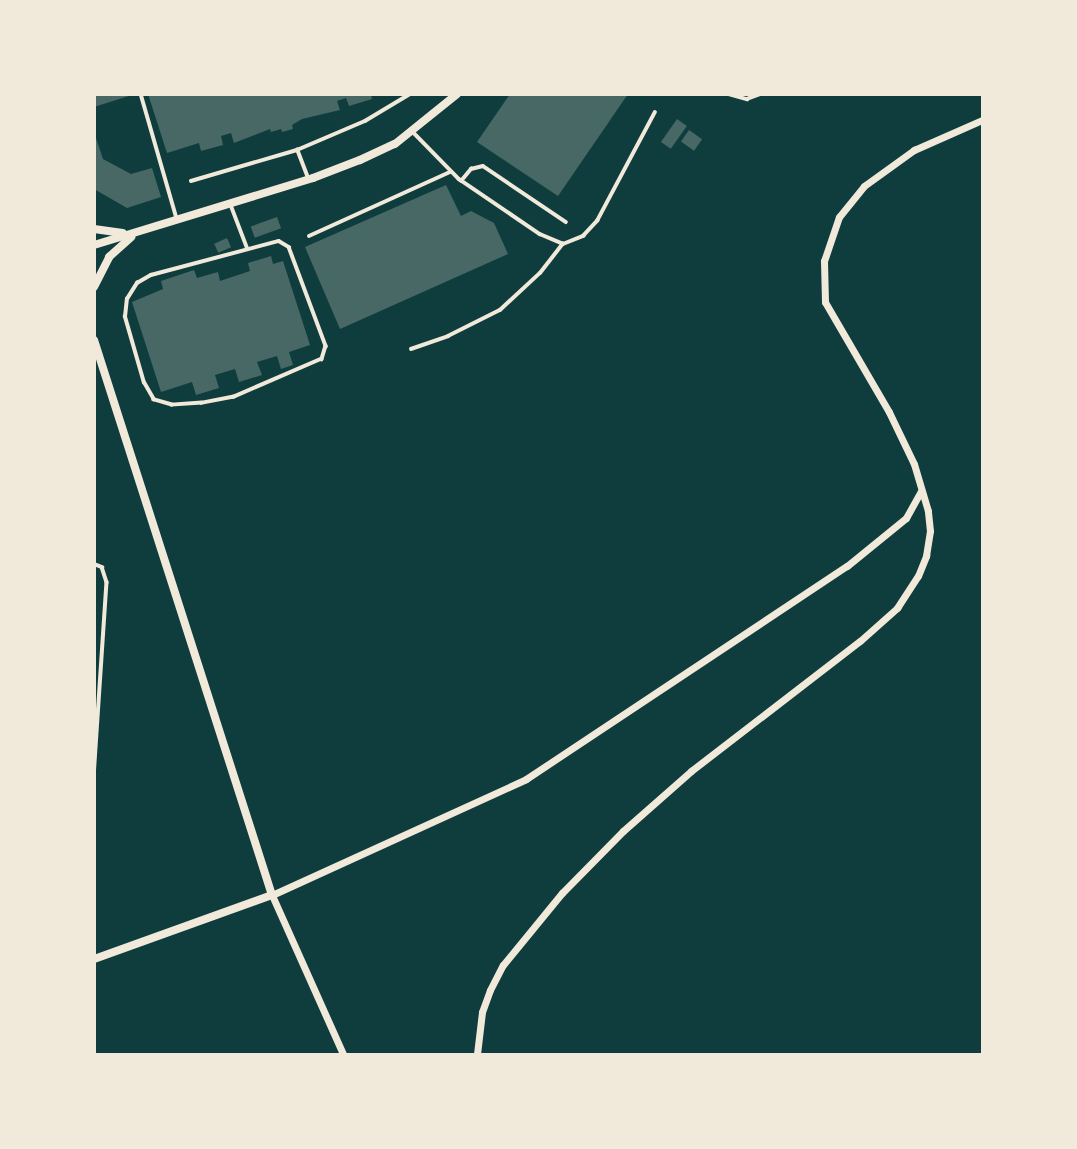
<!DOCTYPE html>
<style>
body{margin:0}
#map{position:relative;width:1077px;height:1149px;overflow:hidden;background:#0f3d3e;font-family:"Fira Sans Condensed",sans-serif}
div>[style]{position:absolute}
.building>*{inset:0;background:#486865;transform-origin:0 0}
.service>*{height:3.5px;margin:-1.75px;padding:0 1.75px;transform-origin:1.75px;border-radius:1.75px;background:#f1e9da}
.minor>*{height:7px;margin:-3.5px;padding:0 3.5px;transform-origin:3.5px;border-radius:3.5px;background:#f1e9da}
.tertiary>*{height:8px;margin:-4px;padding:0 4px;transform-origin:4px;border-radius:4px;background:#f1e9da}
span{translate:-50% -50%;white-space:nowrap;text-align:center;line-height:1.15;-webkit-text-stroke:7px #f1e9da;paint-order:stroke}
.frame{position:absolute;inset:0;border:96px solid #f1e9da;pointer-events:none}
</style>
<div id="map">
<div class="building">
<div style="clip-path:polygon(94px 94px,132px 94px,132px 95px,94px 107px)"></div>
<div style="clip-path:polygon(148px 94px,371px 94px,372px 99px,349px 106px,346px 98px,337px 101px,340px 110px,302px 119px,292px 125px,293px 129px,282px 132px,281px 129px,271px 132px,270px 129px,234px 143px,231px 133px,221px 136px,223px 145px,201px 151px,199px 143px,167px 153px)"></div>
<div style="clip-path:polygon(510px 94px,628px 94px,558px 196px,477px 142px)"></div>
<div style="left:677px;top:119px;width:12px;height:28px;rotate:35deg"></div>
<div style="left:689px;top:130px;width:16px;height:14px;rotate:35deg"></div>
<div style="clip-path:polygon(94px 132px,103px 159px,131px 174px,152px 168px,161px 197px,127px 208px,94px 189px)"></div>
<div style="clip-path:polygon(446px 185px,461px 216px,471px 211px,494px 223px,508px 254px,340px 329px,305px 247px)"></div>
<div style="left:277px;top:217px;width:12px;height:28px;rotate:70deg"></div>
<div style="left:227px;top:238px;width:10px;height:14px;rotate:66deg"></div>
<div style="clip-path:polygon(271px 256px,273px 264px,283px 261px,310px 345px,289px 352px,293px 365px,281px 369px,277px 356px,257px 362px,262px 375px,239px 382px,235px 369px,215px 375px,219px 388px,196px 395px,192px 382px,161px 392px,132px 302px,163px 289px,161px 281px,194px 270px,197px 278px,218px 272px,220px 281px,250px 271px,248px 263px)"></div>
</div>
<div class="service">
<div style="left:141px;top:94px;width:130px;rotate:73.9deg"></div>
<div style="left:729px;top:94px;width:19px;rotate:16deg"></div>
<div style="left:747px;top:99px;width:14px;rotate:-21deg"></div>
<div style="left:413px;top:132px;width:66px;rotate:45.6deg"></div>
<div style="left:459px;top:179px;width:98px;rotate:34.2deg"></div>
<div style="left:540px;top:234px;width:25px;rotate:23deg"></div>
<div style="left:563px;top:244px;width:22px;rotate:-22deg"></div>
<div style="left:583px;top:236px;width:21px;rotate:-47deg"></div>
<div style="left:597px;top:221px;width:123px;rotate:-62deg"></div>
<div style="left:308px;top:178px;width:30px;rotate:-111deg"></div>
<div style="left:297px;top:150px;width:74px;rotate:-23.1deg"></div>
<div style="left:365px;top:121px;width:52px;rotate:-31deg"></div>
<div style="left:191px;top:181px;width:110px;rotate:-16.3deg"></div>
<div style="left:461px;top:181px;width:16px;rotate:-50deg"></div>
<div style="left:471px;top:169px;width:12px;rotate:-14deg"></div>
<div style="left:483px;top:166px;width:100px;rotate:34deg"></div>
<div style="left:231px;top:205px;width:45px;rotate:69.1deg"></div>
<div style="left:309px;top:236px;width:155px;rotate:-24.4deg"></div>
<div style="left:279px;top:241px;width:12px;rotate:31deg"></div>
<div style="left:289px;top:247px;width:106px;rotate:69.5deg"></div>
<div style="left:326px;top:346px;width:14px;rotate:107deg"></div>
<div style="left:322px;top:359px;width:96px;rotate:156.6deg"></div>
<div style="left:234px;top:397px;width:33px;rotate:169deg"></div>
<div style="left:202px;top:403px;width:30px;rotate:176deg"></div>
<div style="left:172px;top:405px;width:19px;rotate:-164deg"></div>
<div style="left:154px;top:400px;width:20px;rotate:-120deg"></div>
<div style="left:144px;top:383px;width:69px;rotate:-106.1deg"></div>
<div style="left:125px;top:317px;width:18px;rotate:-84deg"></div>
<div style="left:127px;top:299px;width:19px;rotate:-58deg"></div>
<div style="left:137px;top:283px;width:16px;rotate:-30deg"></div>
<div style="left:151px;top:275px;width:132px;rotate:-14.9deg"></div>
<div style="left:411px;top:349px;width:39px;rotate:-19deg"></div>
<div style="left:448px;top:336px;width:58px;rotate:-26.6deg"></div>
<div style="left:500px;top:310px;width:54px;rotate:-42.8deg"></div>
<div style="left:540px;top:273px;width:37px;rotate:-52deg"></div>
<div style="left:94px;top:564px;width:9px;rotate:21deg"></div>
<div style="left:102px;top:567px;width:16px;rotate:72deg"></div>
<div style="left:107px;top:582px;width:197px;rotate:93.8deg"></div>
</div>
<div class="minor">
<div style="left:343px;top:1054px;width:174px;rotate:-114.1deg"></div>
<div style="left:272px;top:895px;width:279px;rotate:-24.5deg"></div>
<div style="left:526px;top:779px;width:385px;rotate:-33.6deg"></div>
<div style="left:847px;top:566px;width:76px;rotate:-39.1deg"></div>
<div style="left:906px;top:518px;width:31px;rotate:-61deg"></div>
<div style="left:477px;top:1054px;width:42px;rotate:-83.2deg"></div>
<div style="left:482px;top:1012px;width:23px;rotate:-70deg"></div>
<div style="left:490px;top:990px;width:28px;rotate:-63deg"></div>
<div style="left:503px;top:965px;width:93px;rotate:-50.7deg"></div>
<div style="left:562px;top:893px;width:87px;rotate:-45.5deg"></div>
<div style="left:623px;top:831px;width:91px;rotate:-41.4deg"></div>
<div style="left:691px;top:771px;width:213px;rotate:-37.6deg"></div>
<div style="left:860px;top:641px;width:50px;rotate:-41.7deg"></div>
<div style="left:897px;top:608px;width:38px;rotate:-57deg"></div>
<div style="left:918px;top:576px;width:22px;rotate:-68deg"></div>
<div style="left:926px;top:556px;width:25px;rotate:-81deg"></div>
<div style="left:930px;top:531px;width:20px;rotate:-96deg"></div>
<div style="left:928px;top:511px;width:49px;rotate:-106.6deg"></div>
<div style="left:914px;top:464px;width:58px;rotate:-115.7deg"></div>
<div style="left:889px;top:412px;width:127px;rotate:-120.2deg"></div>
<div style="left:825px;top:302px;width:41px;rotate:-91.4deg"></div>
<div style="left:824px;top:261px;width:46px;rotate:-71.2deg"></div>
<div style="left:839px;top:217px;width:40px;rotate:-51deg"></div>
<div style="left:864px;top:186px;width:62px;rotate:-35.8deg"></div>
<div style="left:914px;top:150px;width:74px;rotate:-23.8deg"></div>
</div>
<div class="tertiary">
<div style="left:94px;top:229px;width:29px;rotate:8deg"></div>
<div style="left:94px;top:245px;width:229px;rotate:-17deg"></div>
<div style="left:313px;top:178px;width:50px;rotate:-21deg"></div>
<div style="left:360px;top:160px;width:38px;rotate:-25deg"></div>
<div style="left:395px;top:144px;width:80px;rotate:-38.9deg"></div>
<div style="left:94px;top:287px;width:34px;rotate:-63deg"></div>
<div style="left:109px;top:257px;width:30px;rotate:-42deg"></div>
<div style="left:94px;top:340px;width:583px;rotate:72.22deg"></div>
<div style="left:272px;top:895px;width:189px;rotate:160.2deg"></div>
</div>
<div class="frame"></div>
</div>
